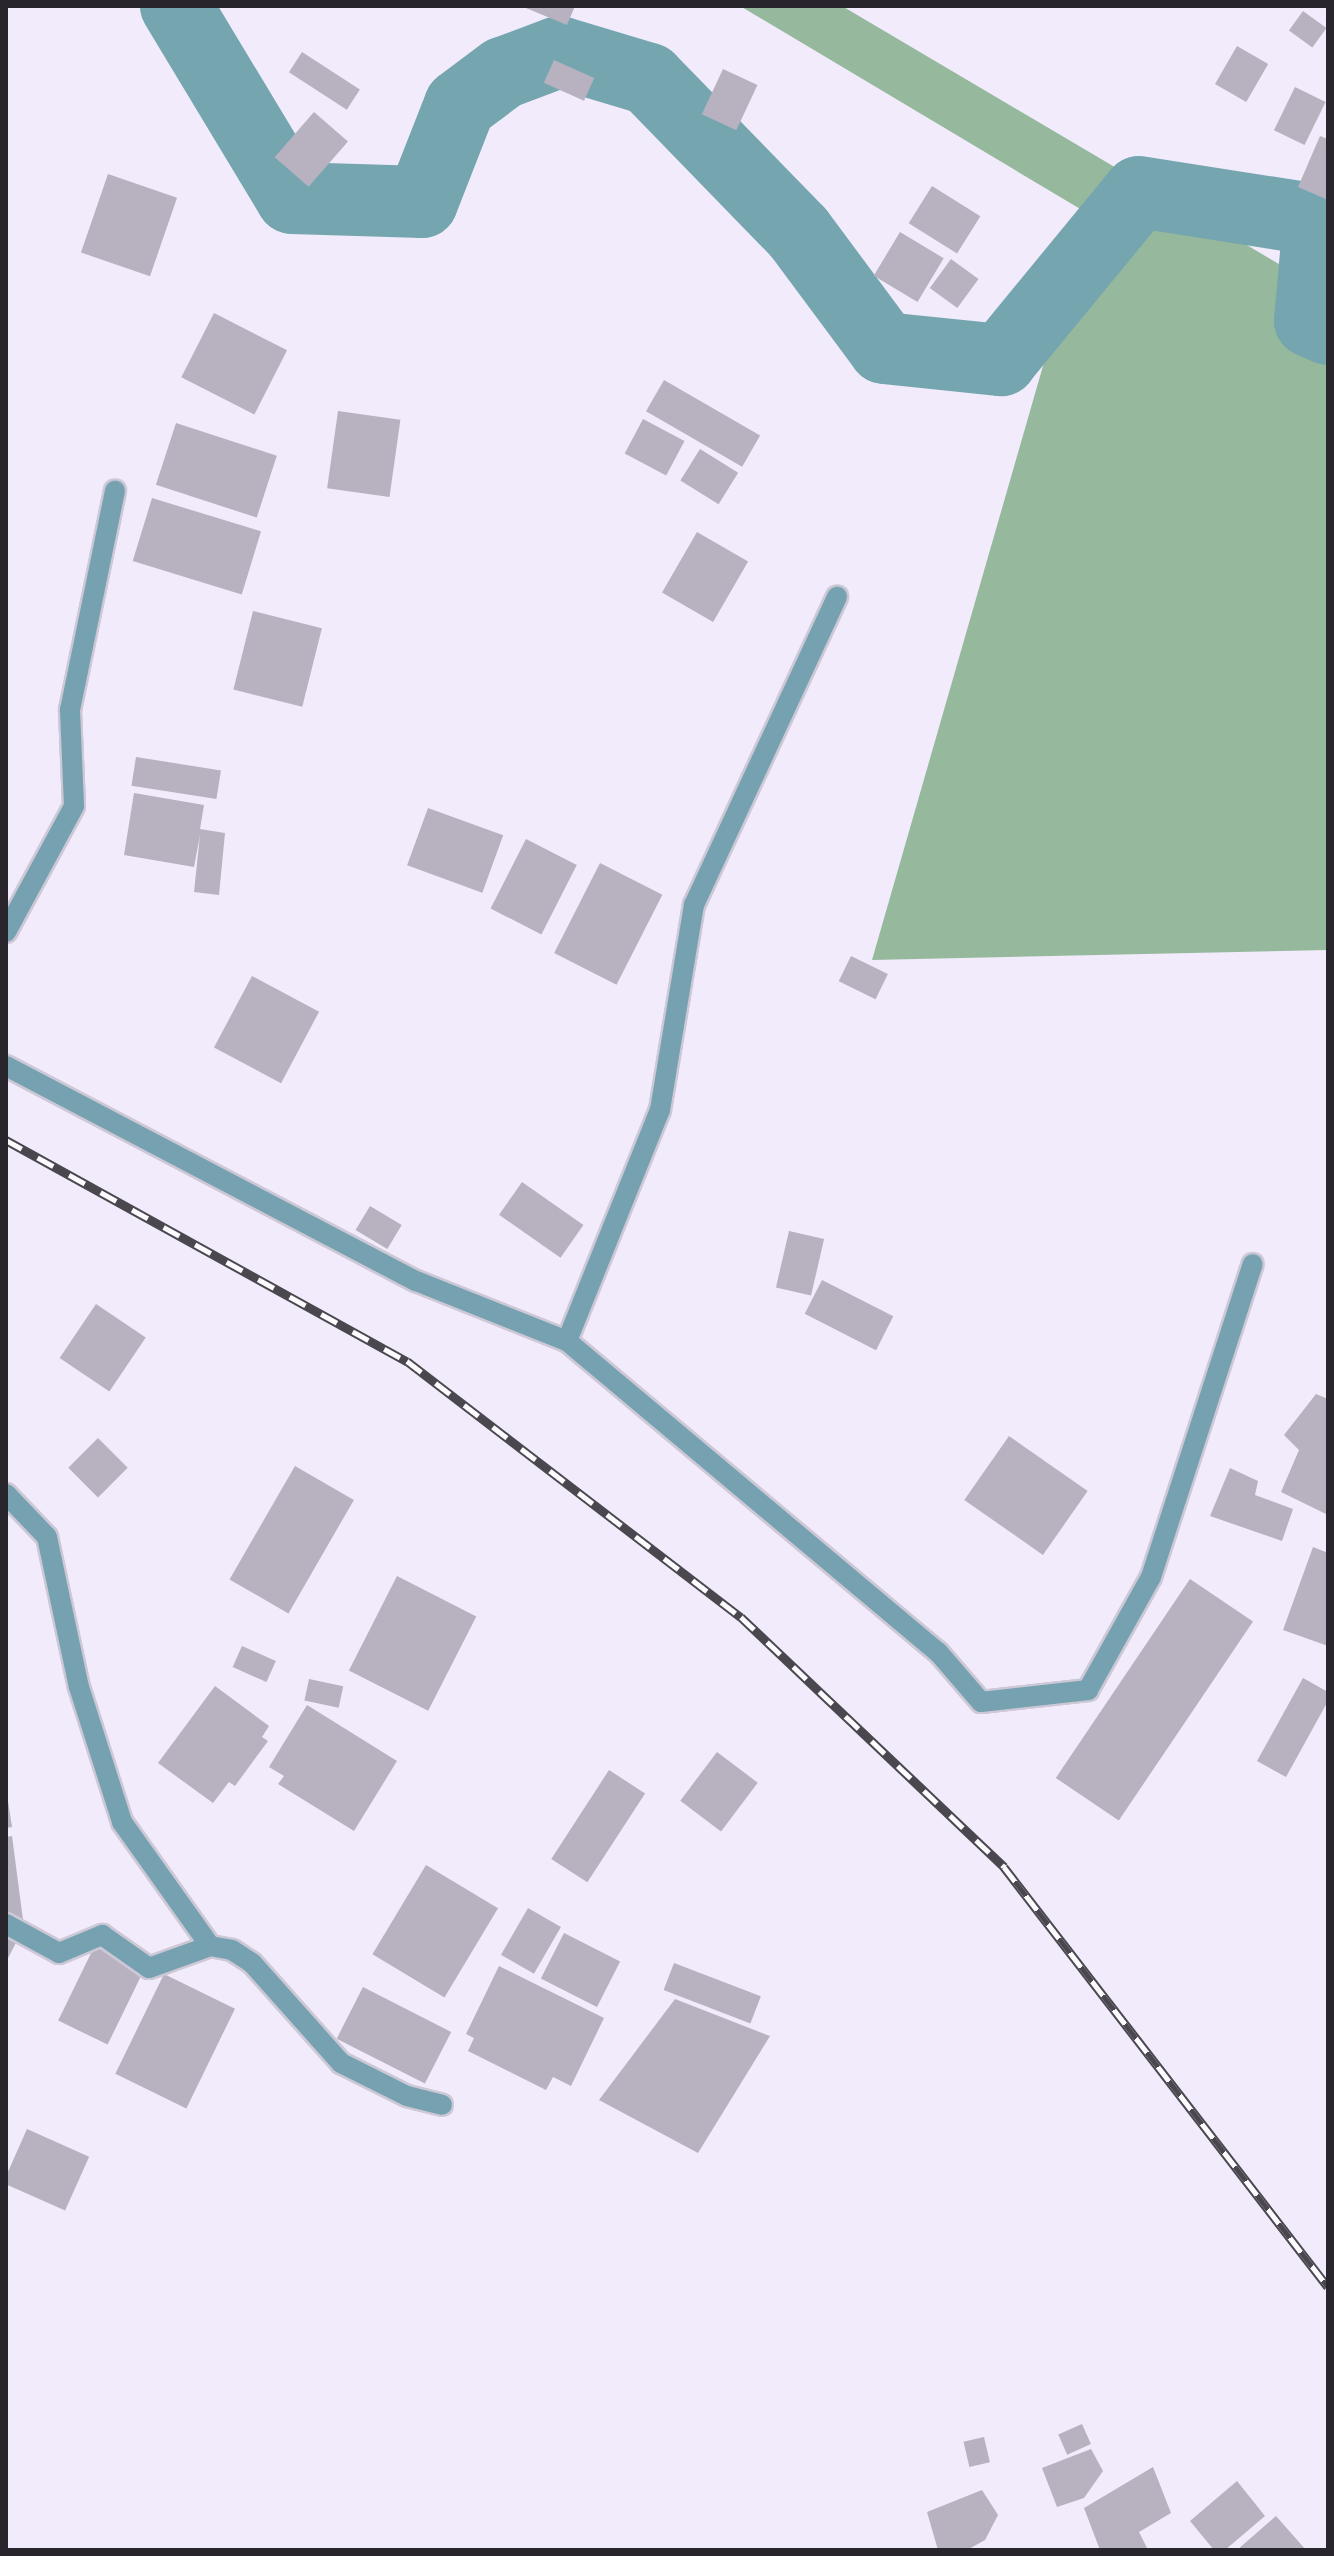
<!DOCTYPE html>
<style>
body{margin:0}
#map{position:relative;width:1334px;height:2556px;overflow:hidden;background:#f1ebfb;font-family:"Space Grotesk",sans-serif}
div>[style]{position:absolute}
.forest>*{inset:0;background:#96b99d}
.river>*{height:72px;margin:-36px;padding:0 36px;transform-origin:36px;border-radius:36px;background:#75a6b0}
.building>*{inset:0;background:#b7b1c0;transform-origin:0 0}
.roads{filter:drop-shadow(2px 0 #cdc8d6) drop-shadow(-2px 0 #cdc8d6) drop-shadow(0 2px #cdc8d6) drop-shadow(0 -2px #cdc8d6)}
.minor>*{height:20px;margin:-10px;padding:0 10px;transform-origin:10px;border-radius:10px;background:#75a1b0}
.rail>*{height:9px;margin-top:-4.5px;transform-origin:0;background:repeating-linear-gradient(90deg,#fcfbfe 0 18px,#4a474f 0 36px);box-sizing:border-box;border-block:2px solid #4a474f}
span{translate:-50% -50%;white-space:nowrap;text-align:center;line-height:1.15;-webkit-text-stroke:8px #fcfbfe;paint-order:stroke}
.frame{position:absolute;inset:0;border:8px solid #28262c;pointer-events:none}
</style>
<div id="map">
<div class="forest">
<div style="clip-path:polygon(740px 6px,842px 6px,1328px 293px,1328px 950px,872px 960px,1087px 213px)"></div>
</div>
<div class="river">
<div style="left:176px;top:6px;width:224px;rotate:58.9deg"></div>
<div style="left:292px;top:198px;width:130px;rotate:1.8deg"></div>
<div style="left:422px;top:202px;width:104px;rotate:-68.6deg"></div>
<div style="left:460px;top:105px;width:54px;rotate:-36.7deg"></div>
<div style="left:503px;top:73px;width:60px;rotate:-20.6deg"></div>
<div style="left:559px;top:52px;width:94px;rotate:16.7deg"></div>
<div style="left:649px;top:79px;width:214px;rotate:45.8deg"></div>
<div style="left:798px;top:232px;width:144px;rotate:53.4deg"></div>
<div style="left:884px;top:348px;width:118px;rotate:5.9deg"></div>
<div style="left:1001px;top:360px;width:217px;rotate:-50.6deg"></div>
<div style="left:1139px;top:192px;width:161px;rotate:8.9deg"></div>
<div style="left:1298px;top:217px;width:24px;rotate:35deg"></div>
<div style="left:1318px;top:231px;width:90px;rotate:95.1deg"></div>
<div style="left:1310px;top:321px;width:20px;rotate:24deg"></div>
</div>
<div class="building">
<div style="clip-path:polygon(521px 6px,575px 6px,567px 25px)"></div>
<div style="left:1303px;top:11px;width:29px;height:24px;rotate:36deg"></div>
<div style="left:1237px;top:46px;width:36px;height:44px;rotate:30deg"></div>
<div style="left:302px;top:52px;width:69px;height:24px;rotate:33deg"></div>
<div style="left:554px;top:60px;width:44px;height:25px;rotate:24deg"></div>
<div style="left:723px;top:69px;width:38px;height:50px;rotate:25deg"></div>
<div style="left:1295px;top:87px;width:34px;height:48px;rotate:26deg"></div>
<div style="left:314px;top:112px;width:45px;height:60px;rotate:41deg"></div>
<div style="clip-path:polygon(1320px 136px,1328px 139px,1328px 200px,1298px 187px)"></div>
<div style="left:108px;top:174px;width:73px;height:83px;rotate:19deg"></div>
<div style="left:932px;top:186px;width:57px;height:44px;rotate:32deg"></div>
<div style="left:900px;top:232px;width:51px;height:51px;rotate:31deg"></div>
<div style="left:951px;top:259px;width:34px;height:36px;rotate:36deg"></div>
<div style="left:214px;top:313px;width:82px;height:72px;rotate:27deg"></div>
<div style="left:664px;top:380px;width:111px;height:36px;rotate:30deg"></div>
<div style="left:338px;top:411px;width:63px;height:78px;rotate:8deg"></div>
<div style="left:643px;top:419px;width:47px;height:39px;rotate:28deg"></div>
<div style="left:176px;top:423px;width:106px;height:65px;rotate:18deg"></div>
<div style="left:700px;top:449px;width:45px;height:37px;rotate:32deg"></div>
<div style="left:152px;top:498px;width:114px;height:66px;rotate:17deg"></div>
<div style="left:697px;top:532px;width:59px;height:70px;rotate:30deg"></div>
<div style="left:253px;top:611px;width:71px;height:81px;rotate:14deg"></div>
<div style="left:136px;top:757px;width:86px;height:29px;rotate:9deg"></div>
<div style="clip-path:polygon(134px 793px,204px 805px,200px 829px,225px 833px,219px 895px,194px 892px,200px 835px,194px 867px,124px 855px)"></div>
<div style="left:428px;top:808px;width:80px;height:61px;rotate:20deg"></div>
<div style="left:526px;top:839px;width:57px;height:78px;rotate:27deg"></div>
<div style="left:600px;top:863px;width:70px;height:101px;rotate:27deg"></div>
<div style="left:851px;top:956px;width:41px;height:28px;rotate:26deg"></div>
<div style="left:252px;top:976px;width:76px;height:81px;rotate:28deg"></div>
<div style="left:522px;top:1182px;width:75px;height:40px;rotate:35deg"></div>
<div style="left:370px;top:1206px;width:37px;height:28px;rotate:31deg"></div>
<div style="left:789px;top:1231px;width:36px;height:58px;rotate:13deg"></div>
<div style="left:822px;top:1280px;width:80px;height:38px;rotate:27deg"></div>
<div style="left:96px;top:1304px;width:60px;height:65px;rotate:34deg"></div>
<div style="clip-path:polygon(1316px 1394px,1328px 1399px,1328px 1515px,1281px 1492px,1299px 1450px,1284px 1435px)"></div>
<div style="left:1009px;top:1436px;width:96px;height:78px;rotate:35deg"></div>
<div style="left:98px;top:1438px;width:42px;height:42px;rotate:45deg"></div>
<div style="left:295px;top:1466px;width:68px;height:131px;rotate:30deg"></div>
<div style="clip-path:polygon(1230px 1468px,1258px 1481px,1255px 1495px,1293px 1509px,1282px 1541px,1210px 1516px)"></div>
<div style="clip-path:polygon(1313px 1547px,1328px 1553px,1328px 1646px,1283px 1630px)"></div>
<div style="left:397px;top:1576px;width:89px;height:106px;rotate:27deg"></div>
<div style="left:1190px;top:1579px;width:76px;height:240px;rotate:34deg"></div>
<div style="left:242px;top:1646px;width:37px;height:23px;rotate:24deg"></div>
<div style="clip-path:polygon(1303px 1678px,1328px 1692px,1328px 1701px,1286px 1777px,1257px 1761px)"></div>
<div style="left:309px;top:1679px;width:35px;height:22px;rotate:12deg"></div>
<div style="clip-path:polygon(215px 1686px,269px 1726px,262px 1737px,268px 1741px,235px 1786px,229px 1782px,213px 1803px,158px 1763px)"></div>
<div style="clip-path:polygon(307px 1705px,397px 1761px,354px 1831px,278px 1784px,284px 1776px,269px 1767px)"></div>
<div style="left:717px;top:1752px;width:51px;height:61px;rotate:37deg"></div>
<div style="left:609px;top:1770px;width:43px;height:106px;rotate:33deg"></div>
<div style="clip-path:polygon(8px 1801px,12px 1827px,6px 1828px,6px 1802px)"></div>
<div style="clip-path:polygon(12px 1836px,23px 1920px,6px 1916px,6px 1837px)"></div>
<div style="left:426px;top:1865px;width:84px;height:104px;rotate:31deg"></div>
<div style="left:528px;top:1908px;width:38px;height:54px;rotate:30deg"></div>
<div style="clip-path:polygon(6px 1925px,21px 1933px,6px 1962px)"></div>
<div style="left:564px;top:1933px;width:63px;height:51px;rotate:27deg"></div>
<div style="left:95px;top:1945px;width:55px;height:84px;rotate:26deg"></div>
<div style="left:674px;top:1963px;width:93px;height:29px;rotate:21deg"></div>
<div style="clip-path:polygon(499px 1966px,604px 2018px,571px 2086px,553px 2077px,546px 2090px,468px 2051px,474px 2038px,466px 2034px)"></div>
<div style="left:164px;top:1974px;width:79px;height:111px;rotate:26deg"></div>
<div style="left:363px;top:1987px;width:99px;height:58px;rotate:27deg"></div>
<div style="clip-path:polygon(675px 1999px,770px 2036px,698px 2153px,599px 2100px)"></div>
<div style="left:27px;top:2129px;width:68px;height:59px;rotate:24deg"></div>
<div style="left:1082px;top:2424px;width:22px;height:26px;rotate:66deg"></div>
<div style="left:984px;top:2437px;width:26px;height:21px;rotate:77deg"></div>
<div style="clip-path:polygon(1091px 2449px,1103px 2471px,1084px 2498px,1057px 2507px,1042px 2468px)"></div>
<div style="clip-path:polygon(1153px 2467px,1171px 2513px,1139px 2532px,1147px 2548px,1100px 2550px,1084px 2508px)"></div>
<div style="clip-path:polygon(1237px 2481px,1265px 2516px,1225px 2550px,1214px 2550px,1190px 2521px)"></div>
<div style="clip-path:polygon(982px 2490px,998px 2515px,985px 2540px,967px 2550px,938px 2550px,927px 2512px)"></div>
<div style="clip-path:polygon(1276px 2516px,1306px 2550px,1237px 2550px)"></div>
</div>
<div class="roads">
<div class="minor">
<div style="left:6px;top:932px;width:143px;rotate:-61.6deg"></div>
<div style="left:74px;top:806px;width:96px;rotate:-92.4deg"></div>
<div style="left:70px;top:710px;width:224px;rotate:-78.4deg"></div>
<div style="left:6px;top:1066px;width:463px;rotate:27.7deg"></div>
<div style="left:416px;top:1281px;width:162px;rotate:21.7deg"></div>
<div style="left:567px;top:1341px;width:484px;rotate:40deg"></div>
<div style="left:938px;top:1652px;width:66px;rotate:49.3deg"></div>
<div style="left:981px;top:1702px;width:108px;rotate:-6.4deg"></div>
<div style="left:1088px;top:1690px;width:129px;rotate:-60.9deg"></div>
<div style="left:1151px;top:1577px;width:329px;rotate:-72deg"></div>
<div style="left:567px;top:1341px;width:249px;rotate:-68.1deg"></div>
<div style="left:660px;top:1110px;width:208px;rotate:-80.6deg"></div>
<div style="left:694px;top:905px;width:340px;rotate:-65.1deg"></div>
<div style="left:6px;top:1494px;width:59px;rotate:46.4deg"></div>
<div style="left:47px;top:1537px;width:153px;rotate:78deg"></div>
<div style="left:79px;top:1687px;width:142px;rotate:72.3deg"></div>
<div style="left:122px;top:1822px;width:152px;rotate:54.6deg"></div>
<div style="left:6px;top:1924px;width:60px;rotate:28.7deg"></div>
<div style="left:59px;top:1953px;width:47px;rotate:-22.7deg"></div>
<div style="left:102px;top:1935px;width:57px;rotate:35.1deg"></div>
<div style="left:149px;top:1968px;width:65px;rotate:-19.8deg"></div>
<div style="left:210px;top:1946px;width:22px;rotate:10deg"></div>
<div style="left:232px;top:1950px;width:24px;rotate:33deg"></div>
<div style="left:252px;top:1963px;width:134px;rotate:48.3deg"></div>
<div style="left:341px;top:2063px;width:74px;rotate:26.6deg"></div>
<div style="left:407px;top:2096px;width:36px;rotate:14deg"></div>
</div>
</div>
<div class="rail">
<div style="left:6px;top:1140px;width:458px;rotate:28.9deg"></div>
<div style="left:407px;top:1361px;width:421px;rotate:37.5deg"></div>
<div style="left:741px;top:1617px;width:363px;rotate:43.5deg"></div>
<div style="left:1004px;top:1867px;width:530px;rotate:52.35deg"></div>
</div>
<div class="frame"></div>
</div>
